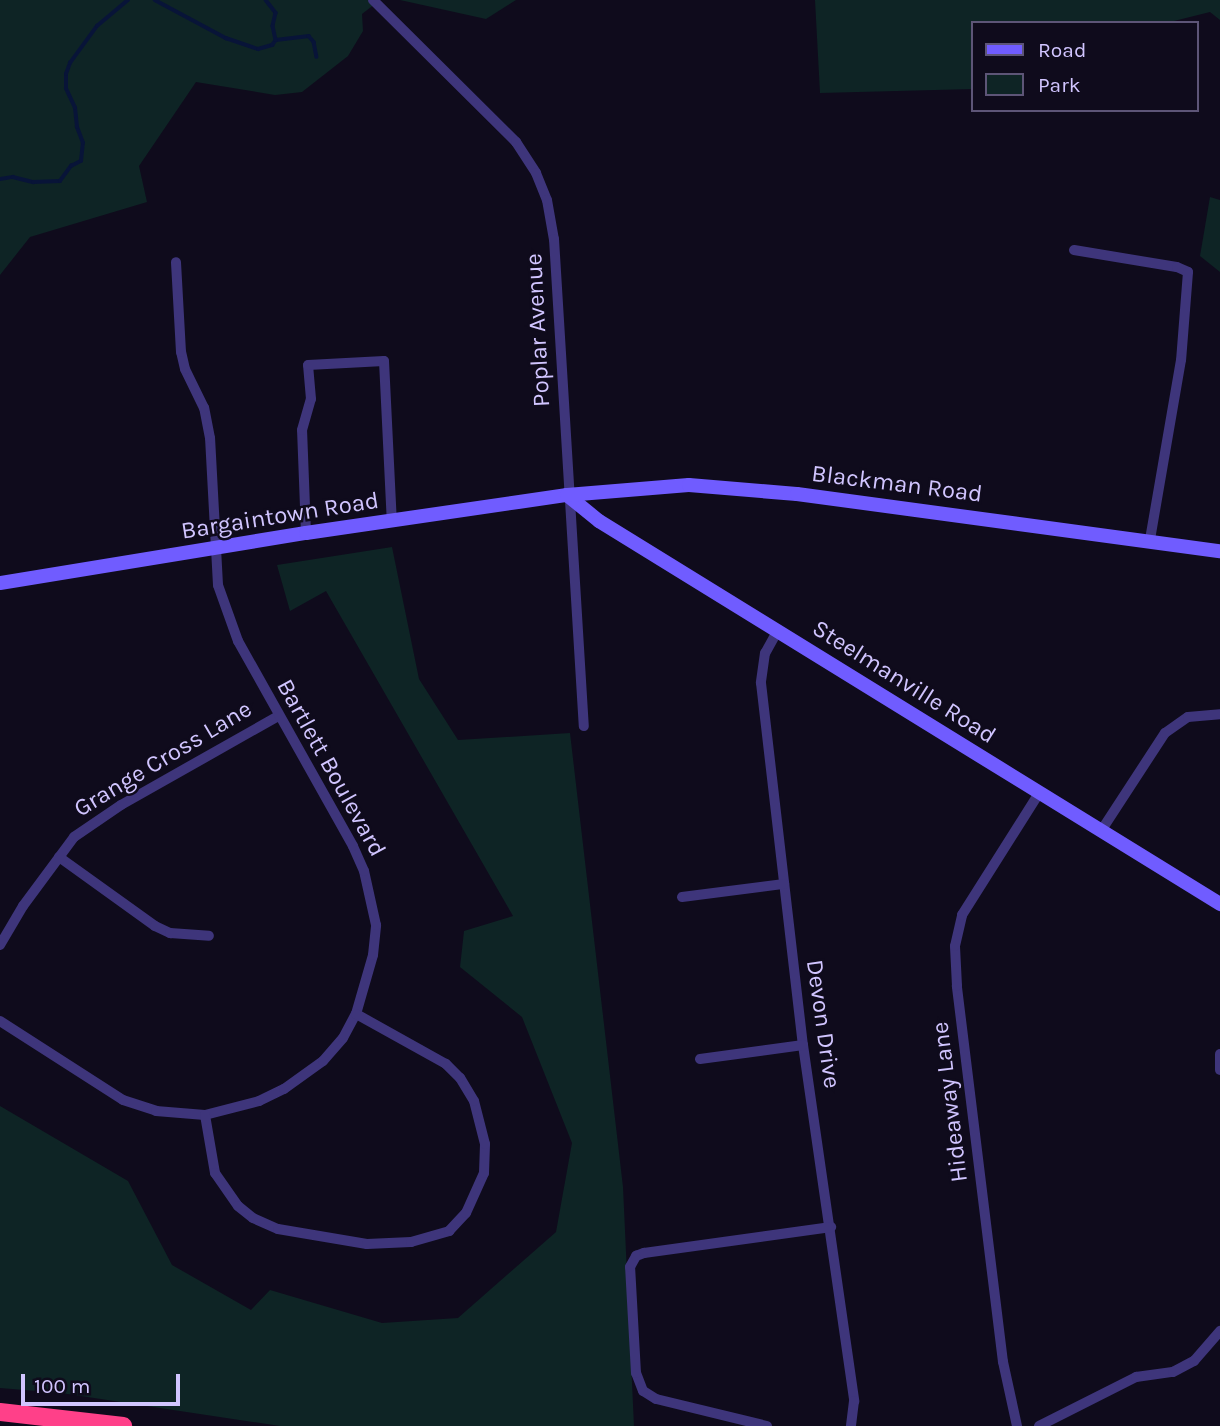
<!DOCTYPE html>
<style>
body{margin:0}
#map{position:relative;width:1220px;height:1426px;overflow:hidden;background:#0f0b1c;font-family:Karla,sans-serif}
div>[style]{position:absolute}
.green>*{inset:0;background:#0e2425}
.stream>*{height:3.5px;margin:-1.75px;padding:0 1.75px;transform-origin:1.75px;border-radius:1.75px;background:#081438}
.minor>*{height:10px;margin:-5px;padding:0 5px;transform-origin:5px;border-radius:5px;background:#3e357b}
.secondary>*{height:14px;margin:-7px;padding:0 7px;transform-origin:7px;border-radius:7px;background:#705cff}
.motorway>*{height:18px;margin:-9px;padding:0 9px;transform-origin:9px;border-radius:9px;background:#ff4089}
span{translate:-50% -50%;white-space:nowrap;text-align:center;line-height:1.15;-webkit-text-stroke:5px #0f0b1c;paint-order:stroke}
.street-label{font-size:24px;color:#d1c5ff}
.legend{position:absolute;left:971px;top:21px;width:228px;height:91px;box-sizing:border-box;background:#0f0b1c;border:2px solid #5d5577;margin:0;padding:9px 12px;list-style:none;font-size:21px;color:#d1c5ff}
.legend li{display:flex;align-items:center;gap:14px;height:35px}
.legend b{width:35px;border:2px solid #5d5577}
.scale{position:absolute;left:21px;top:1374px;width:159px;height:32px;box-sizing:border-box;border:4px solid #d1c5ff;border-top:0;padding-left:9px;font-size:21px;line-height:24px;white-space:nowrap;color:#d1c5ff;-webkit-text-stroke:5px #0f0b1c;paint-order:stroke}
</style>
<div id="map">
<div class="green">
<div style="clip-path:polygon(0 0,380px 0,362px 14px,363px 31px,348px 56px,302px 92px,275px 95px,196px 82px,139px 166px,147px 202px,30px 237px,0 275px)"></div>
<div style="clip-path:polygon(400px 0,516px 0,486px 19px)"></div>
<div style="clip-path:polygon(815px 0,1220px 0,1220px 20px,1210px 12px,1166px 23px,973px 23px,973px 89px,820px 93px)"></div>
<div style="clip-path:polygon(1210px 197px,1220px 200px,1220px 272px,1200px 256px)"></div>
<div style="clip-path:polygon(392px 547px,419px 679px,458px 740px,570px 733px,623px 1187px,634px 1426px,280px 1426px,61px 1393px,0 1388px,0 1106px,128px 1181px,172px 1265px,251px 1310px,270px 1290px,382px 1323px,458px 1318px,556px 1232px,572px 1143px,522px 1017px,460px 967px,464px 931px,513px 916px,326px 591px,290px 611px,277px 565px)"></div>
</div>
<div class="stream">
<div style="left:155px;top:0;width:81px;rotate:28.2deg"></div>
<div style="left:226px;top:38px;width:34px;rotate:19deg"></div>
<div style="left:258px;top:49px;width:15px;rotate:-16deg"></div>
<div style="left:272px;top:45px;width:6px;rotate:-51deg"></div>
<div style="left:276px;top:40px;width:33px;rotate:-7deg"></div>
<div style="left:309px;top:36px;width:8px;rotate:50deg"></div>
<div style="left:314px;top:42px;width:15px;rotate:79deg"></div>
<div style="left:266px;top:0;width:16px;rotate:52deg"></div>
<div style="left:276px;top:13px;width:13px;rotate:103deg"></div>
<div style="left:273px;top:26px;width:14px;rotate:78deg"></div>
<div style="left:0;top:179px;width:13px;rotate:-9deg"></div>
<div style="left:13px;top:177px;width:21px;rotate:14deg"></div>
<div style="left:33px;top:182px;width:27px;rotate:-2deg"></div>
<div style="left:60px;top:181px;width:19px;rotate:-54deg"></div>
<div style="left:71px;top:166px;width:11px;rotate:-27deg"></div>
<div style="left:81px;top:161px;width:18px;rotate:-84deg"></div>
<div style="left:83px;top:143px;width:17px;rotate:-111deg"></div>
<div style="left:77px;top:127px;width:19px;rotate:-96deg"></div>
<div style="left:75px;top:108px;width:21px;rotate:-115deg"></div>
<div style="left:66px;top:89px;width:15px;rotate:-90deg"></div>
<div style="left:66px;top:74px;width:12px;rotate:-70deg"></div>
<div style="left:70px;top:63px;width:46px;rotate:-53.9deg"></div>
<div style="left:97px;top:26px;width:40px;rotate:-40deg"></div>
</div>
<div class="minor">
<div style="left:373px;top:0;width:202px;rotate:44.8deg"></div>
<div style="left:516px;top:142px;width:37px;rotate:57deg"></div>
<div style="left:536px;top:173px;width:29px;rotate:68deg"></div>
<div style="left:547px;top:200px;width:40px;rotate:80deg"></div>
<div style="left:554px;top:239px;width:488px;rotate:86.5deg"></div>
<div style="left:1074px;top:250px;width:104px;rotate:9.4deg"></div>
<div style="left:1177px;top:267px;width:12px;rotate:24deg"></div>
<div style="left:1188px;top:272px;width:88px;rotate:94.5deg"></div>
<div style="left:1181px;top:360px;width:183px;rotate:99.8deg"></div>
<div style="left:306px;top:533px;width:103px;rotate:-92.2deg"></div>
<div style="left:302px;top:430px;width:32px;rotate:-74deg"></div>
<div style="left:311px;top:399px;width:34px;rotate:-95deg"></div>
<div style="left:308px;top:365px;width:76px;rotate:-3deg"></div>
<div style="left:384px;top:361px;width:161px;rotate:87.2deg"></div>
<div style="left:778px;top:630px;width:26px;rotate:119deg"></div>
<div style="left:765px;top:653px;width:30px;rotate:98deg"></div>
<div style="left:761px;top:683px;width:364px;rotate:83.4deg"></div>
<div style="left:803px;top:1045px;width:360px;rotate:81.8deg"></div>
<div style="left:854px;top:1401px;width:25px;rotate:97deg"></div>
<div style="left:1101px;top:831px;width:117px;rotate:-56.9deg"></div>
<div style="left:1165px;top:733px;width:28px;rotate:-35deg"></div>
<div style="left:1188px;top:717px;width:32px;rotate:-5deg"></div>
<div style="left:59px;top:857px;width:118px;rotate:35.7deg"></div>
<div style="left:155px;top:926px;width:17px;rotate:25deg"></div>
<div style="left:170px;top:933px;width:39px;rotate:4deg"></div>
<div style="left:682px;top:897px;width:103px;rotate:-7.3deg"></div>
<div style="left:0;top:945px;width:45px;rotate:-59.5deg"></div>
<div style="left:23px;top:906px;width:86px;rotate:-53.5deg"></div>
<div style="left:74px;top:837px;width:57px;rotate:-34.2deg"></div>
<div style="left:121px;top:805px;width:180px;rotate:-29.5deg"></div>
<div style="left:0;top:1021px;width:146px;rotate:32.7deg"></div>
<div style="left:123px;top:1100px;width:35px;rotate:18deg"></div>
<div style="left:156px;top:1111px;width:49px;rotate:4.7deg"></div>
<div style="left:205px;top:1115px;width:56px;rotate:-14.5deg"></div>
<div style="left:259px;top:1101px;width:28px;rotate:-26deg"></div>
<div style="left:284px;top:1089px;width:48px;rotate:-35.7deg"></div>
<div style="left:323px;top:1061px;width:30px;rotate:-49deg"></div>
<div style="left:343px;top:1038px;width:27px;rotate:-62deg"></div>
<div style="left:356px;top:1014px;width:61px;rotate:-73.9deg"></div>
<div style="left:373px;top:955px;width:30px;rotate:-84deg"></div>
<div style="left:376px;top:925px;width:55px;rotate:-102.5deg"></div>
<div style="left:364px;top:871px;width:27px;rotate:-114deg"></div>
<div style="left:353px;top:846px;width:235px;rotate:-119.3deg"></div>
<div style="left:238px;top:641px;width:59px;rotate:-109.7deg"></div>
<div style="left:218px;top:585px;width:147px;rotate:-93.1deg"></div>
<div style="left:210px;top:438px;width:31px;rotate:-101deg"></div>
<div style="left:204px;top:408px;width:43px;rotate:-116deg"></div>
<div style="left:185px;top:369px;width:17px;rotate:-103deg"></div>
<div style="left:181px;top:352px;width:90px;rotate:-93.2deg"></div>
<div style="left:1220px;top:1054px;width:16px;rotate:90deg"></div>
<div style="left:700px;top:1059px;width:104px;rotate:-7.7deg"></div>
<div style="left:205px;top:1115px;width:59px;rotate:80.2deg"></div>
<div style="left:215px;top:1173px;width:40px;rotate:55.1deg"></div>
<div style="left:238px;top:1206px;width:19px;rotate:39deg"></div>
<div style="left:253px;top:1218px;width:27px;rotate:24deg"></div>
<div style="left:278px;top:1229px;width:90px;rotate:9.6deg"></div>
<div style="left:367px;top:1244px;width:44px;rotate:-2.6deg"></div>
<div style="left:411px;top:1242px;width:40px;rotate:-16deg"></div>
<div style="left:449px;top:1231px;width:25px;rotate:-47deg"></div>
<div style="left:466px;top:1213px;width:44px;rotate:-65.8deg"></div>
<div style="left:484px;top:1173px;width:29px;rotate:-88deg"></div>
<div style="left:485px;top:1144px;width:44px;rotate:-104.3deg"></div>
<div style="left:474px;top:1101px;width:27px;rotate:-121deg"></div>
<div style="left:460px;top:1078px;width:20px;rotate:-135deg"></div>
<div style="left:446px;top:1064px;width:103px;rotate:-150.9deg"></div>
<div style="left:767px;top:1426px;width:114px;rotate:-166.3deg"></div>
<div style="left:656px;top:1399px;width:15px;rotate:-148deg"></div>
<div style="left:643px;top:1391px;width:19px;rotate:-111deg"></div>
<div style="left:636px;top:1373px;width:106px;rotate:-93.2deg"></div>
<div style="left:630px;top:1267px;width:13px;rotate:-61deg"></div>
<div style="left:636px;top:1256px;width:9px;rotate:-21deg"></div>
<div style="left:644px;top:1253px;width:189px;rotate:-7.9deg"></div>
<div style="left:1017px;top:1426px;width:66px;rotate:-102.3deg"></div>
<div style="left:1003px;top:1362px;width:379px;rotate:-97deg"></div>
<div style="left:957px;top:986px;width:40px;rotate:-92.9deg"></div>
<div style="left:955px;top:946px;width:32px;rotate:-77deg"></div>
<div style="left:962px;top:915px;width:144px;rotate:-57.7deg"></div>
<div style="left:1039px;top:1426px;width:109px;rotate:-26.8deg"></div>
<div style="left:1136px;top:1377px;width:37px;rotate:-8deg"></div>
<div style="left:1173px;top:1372px;width:24px;rotate:-28deg"></div>
<div style="left:1194px;top:1361px;width:40px;rotate:-49deg"></div>
</div>
<div class="secondary">
<div style="left:567px;top:495px;width:41px;rotate:39.1deg"></div>
<div style="left:599px;top:521px;width:730px;rotate:31.66deg"></div>
<div style="left:0;top:583px;width:310px;rotate:-9.3deg"></div>
<div style="left:306px;top:533px;width:264px;rotate:-8.3deg"></div>
<div style="left:567px;top:495px;width:122px;rotate:-4.7deg"></div>
<div style="left:689px;top:485px;width:108px;rotate:4.8deg"></div>
<div style="left:797px;top:494px;width:427px;rotate:7.7deg"></div>
</div>
<div class="motorway">
<div style="left:0;top:1412px;width:124px;rotate:6.5deg"></div>
</div>
<div class="street-label">
<span style="left:538px;top:330px;rotate:-93deg">Poplar Avenue</span>
<span style="left:897px;top:484px;rotate:7deg">Blackman Road</span>
<span style="left:280px;top:516px;rotate:-9deg">Bargaintown Road</span>
<span style="left:904px;top:682px;rotate:32deg">Steelmanville Road</span>
<span style="left:163px;top:759px;rotate:-31deg">Grange Cross Lane</span>
<span style="left:331px;top:768px;rotate:61deg">Bartlett Boulevard</span>
<span style="left:823px;top:1024px;rotate:82deg">Devon Drive</span>
<span style="left:950px;top:1102px;rotate:-97deg">Hideaway Lane</span>
</div>
<ul class="legend">
<li><b style="height:9px;background:#705cff"></b>Road</li>
<li><b style="height:19px;background:#0e2425"></b>Park</li>
</ul>
<div class="scale">100 m</div>
</div>
